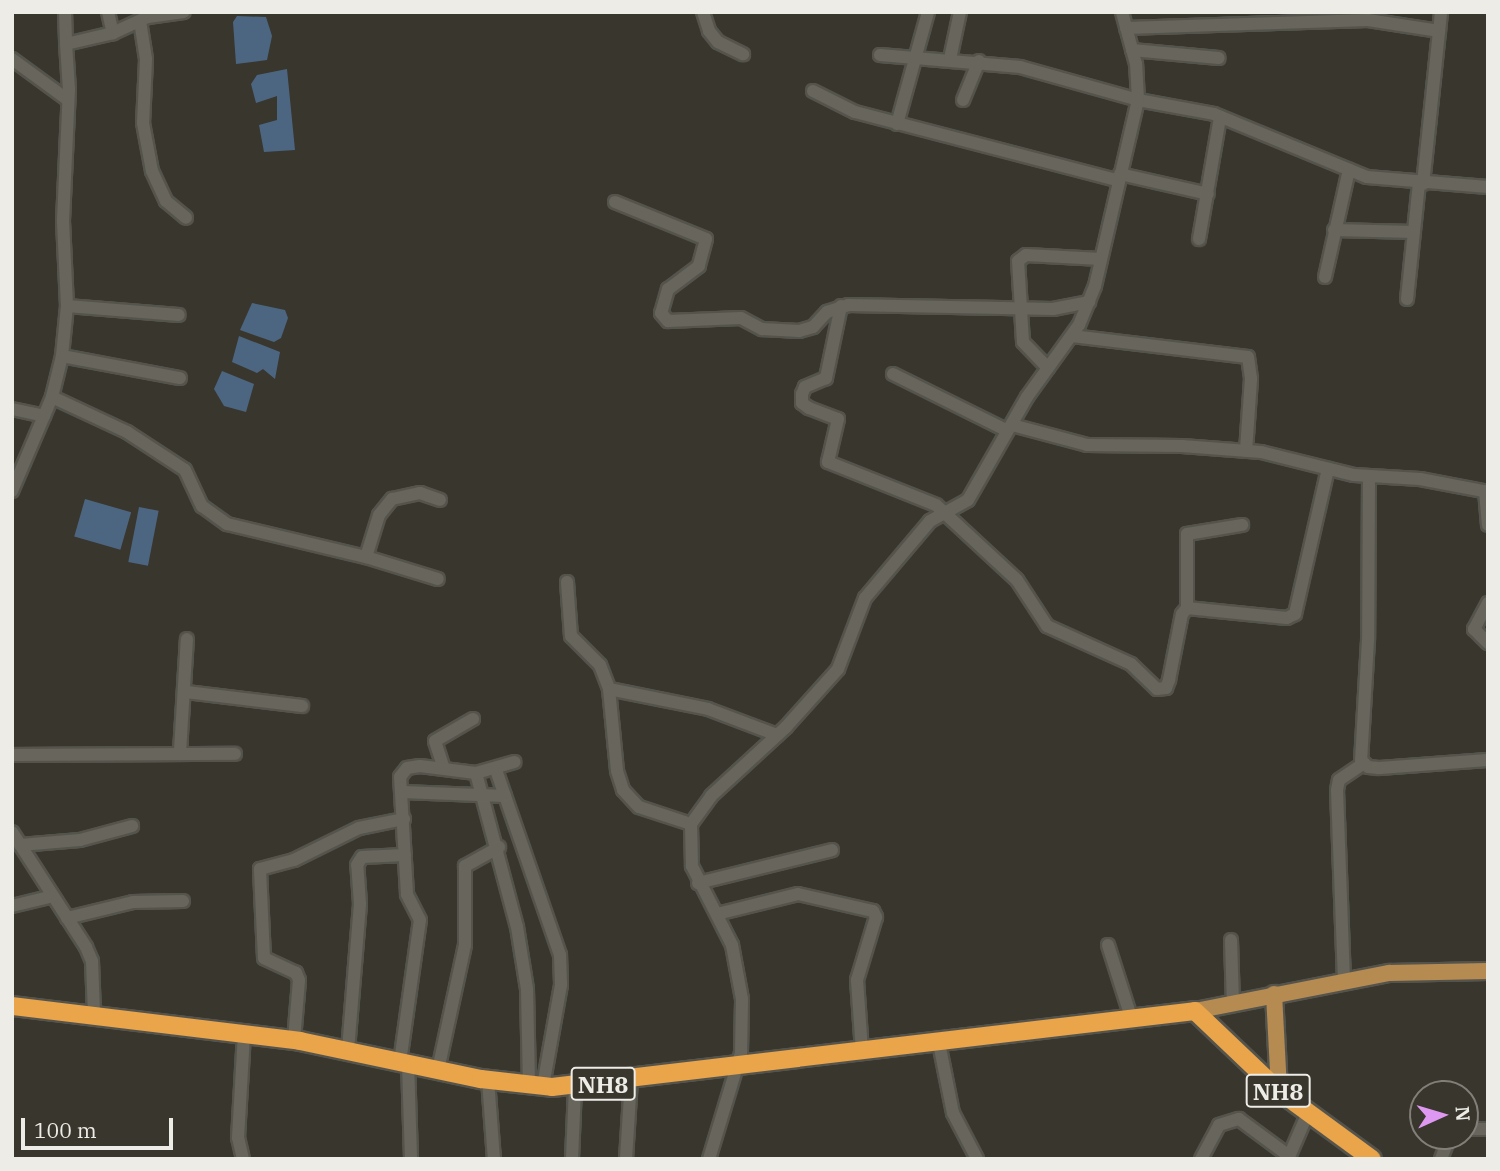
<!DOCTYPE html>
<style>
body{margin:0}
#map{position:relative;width:1500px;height:1171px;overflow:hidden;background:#39362e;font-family:"IBM Plex Serif",serif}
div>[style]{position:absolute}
.water>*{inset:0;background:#4c6682;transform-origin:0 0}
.roads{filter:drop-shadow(2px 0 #55544c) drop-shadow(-2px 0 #55544c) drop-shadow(0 2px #55544c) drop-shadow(0 -2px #55544c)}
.minor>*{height:12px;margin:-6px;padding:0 6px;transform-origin:6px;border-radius:6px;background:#68665c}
.major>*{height:16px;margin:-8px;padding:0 8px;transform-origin:8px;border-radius:8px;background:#b68b51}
.highway>*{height:18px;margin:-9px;padding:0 9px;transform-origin:9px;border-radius:9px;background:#eaa449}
span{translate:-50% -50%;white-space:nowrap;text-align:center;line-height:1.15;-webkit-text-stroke:5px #39362e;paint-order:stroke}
.shield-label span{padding:2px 5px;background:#39362e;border:2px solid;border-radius:5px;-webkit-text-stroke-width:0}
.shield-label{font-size:23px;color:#edece6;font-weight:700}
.frame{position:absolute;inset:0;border:14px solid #edece6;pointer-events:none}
.north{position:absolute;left:1409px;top:1080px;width:70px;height:70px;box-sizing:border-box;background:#39362e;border:2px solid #817f78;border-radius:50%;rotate:86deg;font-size:19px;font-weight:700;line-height:28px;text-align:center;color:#edece6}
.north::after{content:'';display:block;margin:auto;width:24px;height:32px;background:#df98f1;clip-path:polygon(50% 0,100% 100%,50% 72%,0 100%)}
.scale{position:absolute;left:21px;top:1118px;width:152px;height:32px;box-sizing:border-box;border:4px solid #edece6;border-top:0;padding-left:9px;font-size:21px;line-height:24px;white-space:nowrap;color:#edece6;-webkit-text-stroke:5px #39362e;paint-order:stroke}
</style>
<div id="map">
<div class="water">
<div style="clip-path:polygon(237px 16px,266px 17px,272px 36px,267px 60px,236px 64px,233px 22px)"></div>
<div style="clip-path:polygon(287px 69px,295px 150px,264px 152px,259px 125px,277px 120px,277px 96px,256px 103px,251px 84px,257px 75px)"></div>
<div style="clip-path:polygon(252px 303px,285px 310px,288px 318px,281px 338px,274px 342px,240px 330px)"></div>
<div style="clip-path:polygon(239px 336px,280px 352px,275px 379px,263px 369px,257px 373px,232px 362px)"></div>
<div style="clip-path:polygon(222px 371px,254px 384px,246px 412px,224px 406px,214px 389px)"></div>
<div style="left:85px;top:499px;width:48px;height:39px;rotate:16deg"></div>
<div style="left:139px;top:507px;width:20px;height:56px;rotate:11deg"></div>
</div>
<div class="roads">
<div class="minor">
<div style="left:65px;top:12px;width:32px;rotate:88deg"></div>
<div style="left:108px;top:12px;width:22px;rotate:77deg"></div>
<div style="left:703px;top:12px;width:20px;rotate:72deg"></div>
<div style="left:709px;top:31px;width:14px;rotate:51deg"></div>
<div style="left:718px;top:42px;width:28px;rotate:26deg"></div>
<div style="left:140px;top:21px;width:39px;rotate:81deg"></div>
<div style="left:146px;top:60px;width:63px;rotate:92.7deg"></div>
<div style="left:143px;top:123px;width:49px;rotate:79.4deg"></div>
<div style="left:152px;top:171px;width:33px;rotate:65deg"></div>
<div style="left:166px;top:201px;width:26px;rotate:40deg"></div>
<div style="left:1126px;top:28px;width:242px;rotate:-1.9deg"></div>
<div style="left:1368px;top:20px;width:72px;rotate:8.8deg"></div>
<div style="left:1132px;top:50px;width:87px;rotate:5.3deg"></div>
<div style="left:880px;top:55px;width:141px;rotate:4.9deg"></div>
<div style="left:1020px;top:67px;width:123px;rotate:15.6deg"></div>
<div style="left:1138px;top:100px;width:77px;rotate:10.4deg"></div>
<div style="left:1214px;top:114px;width:165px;rotate:22.4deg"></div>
<div style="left:1367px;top:177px;width:121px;rotate:4.7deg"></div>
<div style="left:12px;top:59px;width:69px;rotate:36.2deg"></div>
<div style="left:950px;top:59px;width:48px;rotate:-78deg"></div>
<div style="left:813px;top:91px;width:47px;rotate:26.6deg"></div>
<div style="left:855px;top:112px;width:273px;rotate:14.6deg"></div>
<div style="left:963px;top:100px;width:42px;rotate:-67.7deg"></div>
<div style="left:897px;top:124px;width:116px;rotate:-74.5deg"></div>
<div style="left:1120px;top:174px;width:90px;rotate:12.8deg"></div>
<div style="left:1423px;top:184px;width:173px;rotate:-84deg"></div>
<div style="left:615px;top:202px;width:98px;rotate:22.1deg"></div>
<div style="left:706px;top:239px;width:28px;rotate:105deg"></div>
<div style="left:699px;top:266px;width:39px;rotate:143deg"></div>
<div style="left:668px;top:289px;width:25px;rotate:106deg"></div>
<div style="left:661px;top:313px;width:11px;rotate:49deg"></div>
<div style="left:668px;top:321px;width:73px;rotate:-2.4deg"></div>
<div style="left:741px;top:318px;width:24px;rotate:28deg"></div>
<div style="left:762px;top:329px;width:37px;rotate:3deg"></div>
<div style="left:799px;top:331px;width:15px;rotate:-16deg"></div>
<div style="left:813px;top:327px;width:21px;rotate:-47deg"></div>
<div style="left:827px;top:312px;width:22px;rotate:-18deg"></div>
<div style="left:848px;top:305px;width:205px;rotate:1.1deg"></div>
<div style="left:1053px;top:309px;width:37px;rotate:-11deg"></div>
<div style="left:1334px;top:230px;width:80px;rotate:1.4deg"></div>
<div style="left:1199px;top:239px;width:124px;rotate:-80.2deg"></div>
<div style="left:1325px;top:277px;width:110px;rotate:-77.4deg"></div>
<div style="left:1407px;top:299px;width:117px;rotate:-84.1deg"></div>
<div style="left:67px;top:306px;width:112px;rotate:4.6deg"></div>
<div style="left:841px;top:306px;width:74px;rotate:101.8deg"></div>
<div style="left:826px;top:378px;width:23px;rotate:157deg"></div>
<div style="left:805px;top:387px;width:8px;rotate:113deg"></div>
<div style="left:802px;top:394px;width:9px;rotate:90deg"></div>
<div style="left:802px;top:403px;width:9px;rotate:36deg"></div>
<div style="left:809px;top:408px;width:31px;rotate:21deg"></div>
<div style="left:838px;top:419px;width:44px;rotate:103.1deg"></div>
<div style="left:828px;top:462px;width:116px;rotate:21.7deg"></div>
<div style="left:936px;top:505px;width:110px;rotate:42.8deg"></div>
<div style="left:1017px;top:580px;width:55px;rotate:56.9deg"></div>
<div style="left:1047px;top:626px;width:92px;rotate:24.3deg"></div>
<div style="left:1131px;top:664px;width:36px;rotate:44deg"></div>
<div style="left:1157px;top:689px;width:9px;rotate:-6deg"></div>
<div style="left:1166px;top:688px;width:9px;rotate:-69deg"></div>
<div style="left:1169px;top:680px;width:67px;rotate:-78.9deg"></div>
<div style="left:1182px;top:614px;width:8px;rotate:-50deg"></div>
<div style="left:1187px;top:608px;width:100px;rotate:5.7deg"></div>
<div style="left:1287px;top:618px;width:9px;rotate:-27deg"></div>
<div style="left:1295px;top:614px;width:149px;rotate:-77.2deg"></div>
<div style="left:1072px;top:336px;width:177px;rotate:6.8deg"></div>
<div style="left:1248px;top:357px;width:22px;rotate:82deg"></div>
<div style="left:1251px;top:379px;width:72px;rotate:94deg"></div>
<div style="left:62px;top:356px;width:120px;rotate:10.6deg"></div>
<div style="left:1048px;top:368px;width:36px;rotate:-134deg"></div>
<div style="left:1023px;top:342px;width:81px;rotate:-93.5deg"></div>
<div style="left:1018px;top:261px;width:10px;rotate:-37deg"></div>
<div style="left:1026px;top:255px;width:75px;rotate:3.1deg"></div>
<div style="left:893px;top:374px;width:128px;rotate:26.4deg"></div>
<div style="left:52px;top:397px;width:83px;rotate:25deg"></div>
<div style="left:127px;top:432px;width:69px;rotate:33.2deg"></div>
<div style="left:185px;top:470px;width:40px;rotate:65deg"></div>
<div style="left:202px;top:506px;width:31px;rotate:36deg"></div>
<div style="left:227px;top:524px;width:143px;rotate:13.4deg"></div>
<div style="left:366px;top:557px;width:75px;rotate:17deg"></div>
<div style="left:12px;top:409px;width:33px;rotate:12deg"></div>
<div style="left:1012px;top:425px;width:78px;rotate:14.9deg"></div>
<div style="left:1087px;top:445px;width:95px;rotate:0.6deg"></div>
<div style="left:1182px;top:446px;width:79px;rotate:4.3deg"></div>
<div style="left:1261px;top:452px;width:96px;rotate:13.9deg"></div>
<div style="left:1354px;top:475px;width:66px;rotate:3.5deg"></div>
<div style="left:1420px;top:479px;width:69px;rotate:10.8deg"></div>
<div style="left:1369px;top:476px;width:164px;rotate:90.3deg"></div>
<div style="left:1368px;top:640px;width:120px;rotate:93.3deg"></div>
<div style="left:1361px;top:760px;width:10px;rotate:45deg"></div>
<div style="left:1368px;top:767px;width:11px;rotate:5deg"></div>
<div style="left:1379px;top:768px;width:109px;rotate:-4.2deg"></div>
<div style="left:12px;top:491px;width:102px;rotate:-66.9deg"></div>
<div style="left:52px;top:397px;width:42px;rotate:-76.3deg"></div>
<div style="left:62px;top:356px;width:50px;rotate:-84.3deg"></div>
<div style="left:67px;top:306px;width:85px;rotate:-92.7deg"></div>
<div style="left:63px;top:221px;width:131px;rotate:-87.4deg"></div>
<div style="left:69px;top:90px;width:46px;rotate:-93.7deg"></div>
<div style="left:66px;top:44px;width:48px;rotate:-13.2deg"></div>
<div style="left:113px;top:33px;width:38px;rotate:-25deg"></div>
<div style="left:148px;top:17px;width:36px;rotate:-8deg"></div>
<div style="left:1485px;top:491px;width:34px;rotate:85deg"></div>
<div style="left:366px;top:557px;width:44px;rotate:-72.8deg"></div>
<div style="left:379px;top:515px;width:21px;rotate:-51deg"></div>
<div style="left:392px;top:499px;width:29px;rotate:-12deg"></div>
<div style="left:420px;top:493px;width:21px;rotate:19deg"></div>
<div style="left:567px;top:582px;width:54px;rotate:85.8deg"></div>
<div style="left:571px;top:636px;width:41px;rotate:45deg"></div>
<div style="left:600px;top:665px;width:26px;rotate:69deg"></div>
<div style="left:609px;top:689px;width:82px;rotate:84.4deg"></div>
<div style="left:617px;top:771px;width:20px;rotate:72deg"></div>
<div style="left:623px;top:790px;width:23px;rotate:47deg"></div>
<div style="left:639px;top:807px;width:55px;rotate:18.1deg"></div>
<div style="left:1488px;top:603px;width:30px;rotate:118deg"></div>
<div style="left:1474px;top:629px;width:20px;rotate:45deg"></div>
<div style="left:1187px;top:608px;width:74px;rotate:-90deg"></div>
<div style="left:1187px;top:534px;width:56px;rotate:-9.3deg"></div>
<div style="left:609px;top:689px;width:101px;rotate:11.4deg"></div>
<div style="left:708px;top:709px;width:74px;rotate:20.6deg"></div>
<div style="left:186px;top:692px;width:117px;rotate:6.9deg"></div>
<div style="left:180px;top:752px;width:113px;rotate:-86.5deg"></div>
<div style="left:12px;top:755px;width:223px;rotate:-0.3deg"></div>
<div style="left:444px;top:769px;width:29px;rotate:-108deg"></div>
<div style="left:435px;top:741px;width:44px;rotate:-30.1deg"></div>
<div style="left:496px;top:770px;width:196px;rotate:70.9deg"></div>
<div style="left:560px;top:955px;width:30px;rotate:88deg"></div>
<div style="left:561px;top:985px;width:103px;rotate:100.1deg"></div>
<div style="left:476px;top:773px;width:159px;rotate:75.1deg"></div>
<div style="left:517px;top:927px;width:63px;rotate:80.8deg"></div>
<div style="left:527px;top:989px;width:96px;rotate:88.8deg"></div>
<div style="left:402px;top:792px;width:103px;rotate:2.2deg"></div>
<div style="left:12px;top:832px;width:137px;rotate:57.2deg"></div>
<div style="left:86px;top:947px;width:15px;rotate:67deg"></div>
<div style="left:92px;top:961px;width:53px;rotate:87.8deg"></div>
<div style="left:20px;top:845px;width:60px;rotate:-4.8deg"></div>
<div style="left:80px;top:840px;width:54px;rotate:-15.1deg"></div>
<div style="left:698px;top:883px;width:138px;rotate:-13.8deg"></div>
<div style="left:12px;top:906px;width:42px;rotate:-13.7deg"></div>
<div style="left:717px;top:914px;width:83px;rotate:-13.9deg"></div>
<div style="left:798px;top:894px;width:77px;rotate:12.8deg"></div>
<div style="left:873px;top:911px;width:7px;rotate:63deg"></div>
<div style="left:876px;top:917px;width:66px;rotate:106.8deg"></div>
<div style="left:857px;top:980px;width:71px;rotate:86deg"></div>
<div style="left:67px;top:918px;width:68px;rotate:-13.6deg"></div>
<div style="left:133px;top:902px;width:50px;rotate:-1.1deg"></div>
<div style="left:1231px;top:940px;width:64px;rotate:88.2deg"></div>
<div style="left:1108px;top:945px;width:76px;rotate:72.3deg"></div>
<div style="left:1344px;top:981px;width:191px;rotate:-92.1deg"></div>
<div style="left:1337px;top:790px;width:10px;rotate:-79deg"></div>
<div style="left:1339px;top:780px;width:29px;rotate:-34deg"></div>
<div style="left:294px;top:1040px;width:60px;rotate:-85.2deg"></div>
<div style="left:299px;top:980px;width:8px;rotate:-113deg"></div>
<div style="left:296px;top:973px;width:35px;rotate:-155deg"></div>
<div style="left:264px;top:958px;width:89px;rotate:-92.6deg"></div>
<div style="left:260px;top:869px;width:35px;rotate:-15deg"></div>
<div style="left:294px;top:860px;width:72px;rotate:-26.2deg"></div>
<div style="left:359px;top:828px;width:46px;rotate:-11.3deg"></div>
<div style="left:939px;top:1043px;width:71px;rotate:78.7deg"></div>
<div style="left:953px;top:1113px;width:52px;rotate:62.4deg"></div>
<div style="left:348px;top:1050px;width:146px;rotate:-85.3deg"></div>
<div style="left:360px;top:904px;width:39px;rotate:-94deg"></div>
<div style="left:357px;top:865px;width:9px;rotate:-58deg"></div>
<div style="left:362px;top:857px;width:43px;rotate:-2.7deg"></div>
<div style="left:400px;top:1062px;width:143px;rotate:-82deg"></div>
<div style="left:420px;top:920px;width:29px;rotate:-117deg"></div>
<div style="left:407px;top:894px;width:117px;rotate:-93.4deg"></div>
<div style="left:400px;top:777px;width:11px;rotate:-52deg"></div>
<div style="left:407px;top:768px;width:13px;rotate:-9deg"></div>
<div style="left:420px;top:766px;width:56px;rotate:7.1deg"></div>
<div style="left:476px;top:773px;width:40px;rotate:-16deg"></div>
<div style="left:408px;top:1063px;width:96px;rotate:88.2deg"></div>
<div style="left:438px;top:1070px;width:128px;rotate:-77.8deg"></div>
<div style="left:465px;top:945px;width:79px;rotate:-90deg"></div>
<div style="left:465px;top:866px;width:39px;rotate:-29deg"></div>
<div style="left:488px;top:1080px;width:79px;rotate:85.7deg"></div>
<div style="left:1465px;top:1129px;width:23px"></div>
<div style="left:243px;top:1159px;width:22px;rotate:-103deg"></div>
<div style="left:238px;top:1138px;width:103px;rotate:-86.7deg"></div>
<div style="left:572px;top:1159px;width:73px;rotate:-87.6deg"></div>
<div style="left:626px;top:1159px;width:79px;rotate:-86.4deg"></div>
<div style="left:709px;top:1159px;width:111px;rotate:-73.2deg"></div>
<div style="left:741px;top:1053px;width:54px;rotate:-88.9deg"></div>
<div style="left:742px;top:999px;width:55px;rotate:-100.5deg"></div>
<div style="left:732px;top:945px;width:89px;rotate:-116.9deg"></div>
<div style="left:692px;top:866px;width:42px;rotate:-91.4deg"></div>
<div style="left:691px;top:824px;width:34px;rotate:-54deg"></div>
<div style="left:711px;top:796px;width:102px;rotate:-42.6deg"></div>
<div style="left:786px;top:727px;width:78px;rotate:-48.1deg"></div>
<div style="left:838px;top:669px;width:76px;rotate:-69.2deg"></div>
<div style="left:865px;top:598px;width:101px;rotate:-49.8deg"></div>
<div style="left:930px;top:521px;width:43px;rotate:-28.9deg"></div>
<div style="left:968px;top:500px;width:119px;rotate:-60.2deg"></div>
<div style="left:1027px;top:397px;width:89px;rotate:-54.2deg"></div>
<div style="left:1079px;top:325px;width:42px;rotate:-67.7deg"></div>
<div style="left:1095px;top:286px;width:191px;rotate:-77deg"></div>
<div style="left:1138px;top:100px;width:36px;rotate:-93deg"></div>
<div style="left:1136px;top:64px;width:54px;rotate:-105.1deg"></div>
<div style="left:1201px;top:1159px;width:38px;rotate:-62deg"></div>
<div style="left:1219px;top:1125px;width:21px;rotate:-17deg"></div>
<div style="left:1239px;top:1119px;width:62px;rotate:36.5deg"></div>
<div style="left:1288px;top:1159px;width:48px;rotate:-66.6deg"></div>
<div style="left:1441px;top:1159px;width:25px;rotate:-69deg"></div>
</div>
<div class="major">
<div style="left:1274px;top:994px;width:97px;rotate:87deg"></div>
<div style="left:1195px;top:1011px;width:198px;rotate:-11.1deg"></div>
<div style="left:1389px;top:973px;width:99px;rotate:-1.2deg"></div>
</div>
<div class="highway">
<div style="left:12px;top:1006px;width:290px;rotate:6.9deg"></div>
<div style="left:300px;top:1041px;width:185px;rotate:11.9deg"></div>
<div style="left:481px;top:1079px;width:71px;rotate:6.4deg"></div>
<div style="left:552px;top:1087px;width:647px;rotate:-6.74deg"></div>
<div style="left:1195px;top:1011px;width:116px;rotate:43.6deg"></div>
<div style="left:1279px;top:1091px;width:115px;rotate:36.2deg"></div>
</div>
</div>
<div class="shield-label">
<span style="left:603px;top:1084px">NH8</span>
<span style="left:1278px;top:1091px">NH8</span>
</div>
<div class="frame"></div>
<div class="north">N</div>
<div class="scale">100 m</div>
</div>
